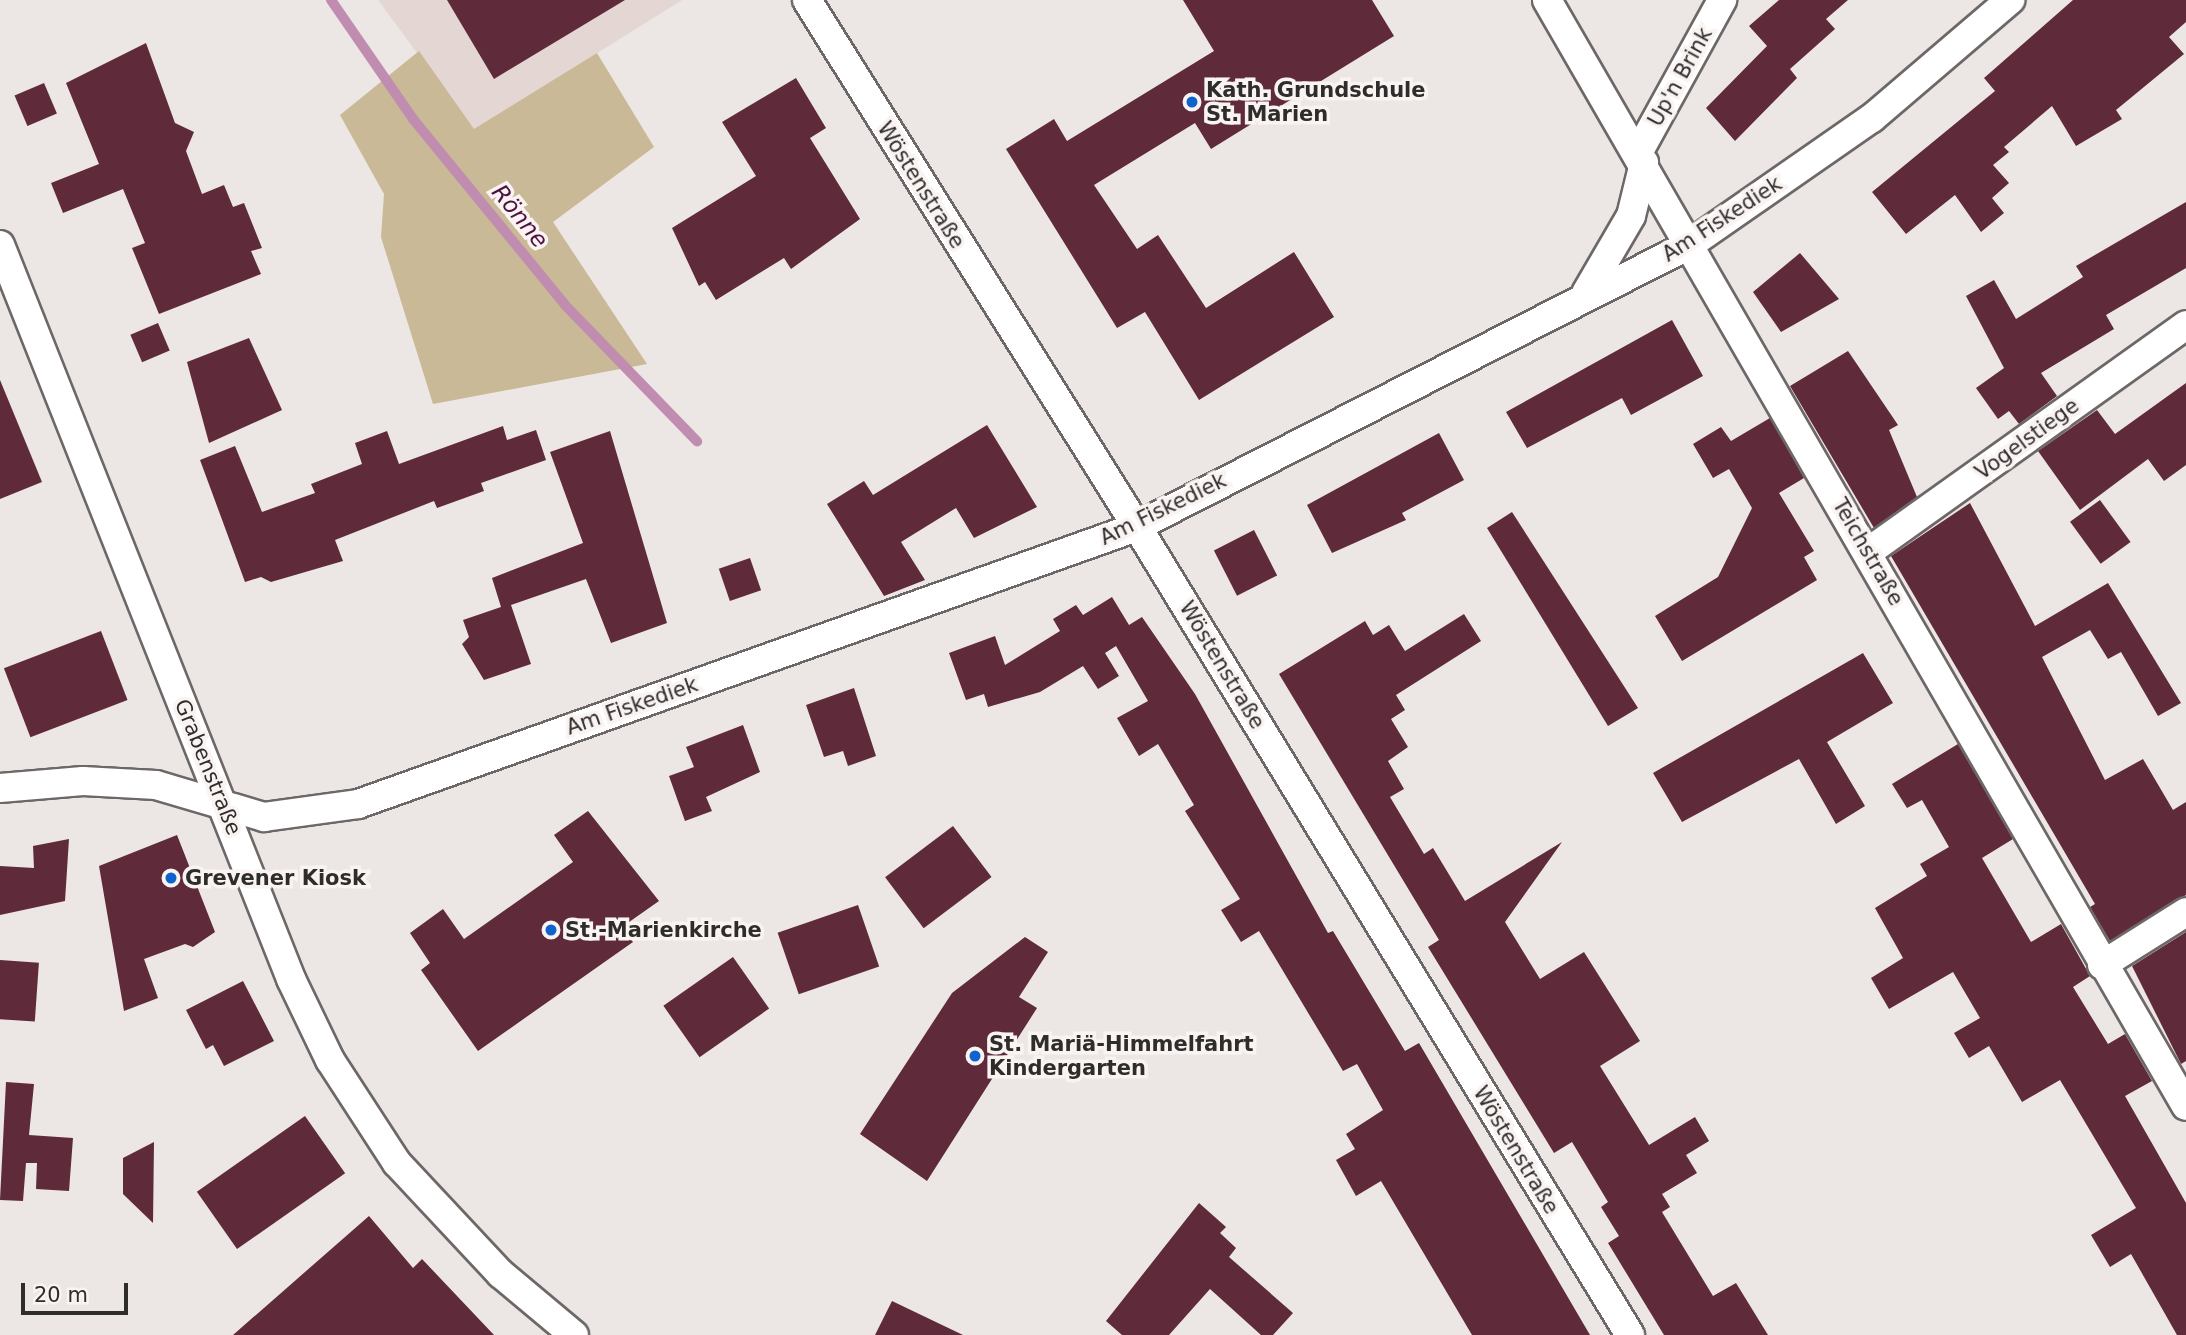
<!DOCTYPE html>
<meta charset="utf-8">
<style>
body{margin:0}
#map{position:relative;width:2186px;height:1335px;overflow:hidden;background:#ece6e4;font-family:"DejaVu Sans",sans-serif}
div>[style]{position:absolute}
.built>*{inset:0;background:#e3d6d3}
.green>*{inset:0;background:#cab997}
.stream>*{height:10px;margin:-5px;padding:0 5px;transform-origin:5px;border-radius:5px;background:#c08db1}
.building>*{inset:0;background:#5f2a39;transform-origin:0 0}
.roads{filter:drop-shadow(2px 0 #6d6867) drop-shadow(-2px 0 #6d6867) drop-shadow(0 2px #6d6867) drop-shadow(0 -2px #6d6867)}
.minor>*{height:28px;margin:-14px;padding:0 14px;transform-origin:14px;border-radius:14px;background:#fff}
.dots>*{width:19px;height:19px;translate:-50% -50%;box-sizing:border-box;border:4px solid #f9f3f2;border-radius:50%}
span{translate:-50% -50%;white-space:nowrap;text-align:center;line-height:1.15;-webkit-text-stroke:7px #f9f3f2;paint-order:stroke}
.street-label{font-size:21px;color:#2f2c2c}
.poi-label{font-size:21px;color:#2f2c2c;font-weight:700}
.left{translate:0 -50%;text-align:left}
.water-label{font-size:23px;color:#4e1041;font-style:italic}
.scale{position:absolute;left:21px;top:1283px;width:107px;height:32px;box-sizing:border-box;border:4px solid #2f2c2c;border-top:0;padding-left:9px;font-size:21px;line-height:24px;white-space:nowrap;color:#2f2c2c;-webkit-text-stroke:5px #f9f3f2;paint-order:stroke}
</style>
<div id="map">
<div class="built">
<div style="clip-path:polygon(378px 0,682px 0,474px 130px)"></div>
</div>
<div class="green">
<div style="clip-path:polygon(419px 51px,474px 129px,597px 53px,654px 147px,553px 222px,647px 364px,433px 404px,381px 237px,384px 194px,340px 115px)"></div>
</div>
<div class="stream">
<div style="left:331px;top:0;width:145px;rotate:55.4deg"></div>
<div style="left:413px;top:119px;width:240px;rotate:50.7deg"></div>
<div style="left:565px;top:305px;width:190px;rotate:45.9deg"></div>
</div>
<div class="building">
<div style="clip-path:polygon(447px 0,625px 0,494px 79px)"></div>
<div style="clip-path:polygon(1183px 0,1372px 0,1394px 36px,1211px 149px,1195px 123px,1094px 185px,1137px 249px,1158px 235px,1206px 308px,1294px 252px,1334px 317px,1199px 400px,1145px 312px,1117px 328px,1006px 149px,1054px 119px,1067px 141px,1214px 51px)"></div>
<div style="clip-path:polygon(1779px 0,1848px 0,1826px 19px,1835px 29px,1790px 69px,1797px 78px,1735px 141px,1706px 108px,1767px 46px,1749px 26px)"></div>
<div style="clip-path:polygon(2073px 0,2186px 0,2186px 22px,2169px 37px,2184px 54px,2116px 110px,2122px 119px,2076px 146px,2052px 106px,2004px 147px,2009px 152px,1993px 165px,2009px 183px,1992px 198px,2004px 213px,1981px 232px,1955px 195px,1906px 234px,1872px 192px,1995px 91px,1984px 78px)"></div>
<div style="clip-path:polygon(146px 43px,175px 123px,194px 132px,186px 151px,202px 194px,224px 185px,233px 207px,244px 203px,262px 248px,251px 251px,261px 274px,159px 314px,132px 248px,145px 243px,123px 189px,63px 213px,51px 183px,99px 164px,66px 83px)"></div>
<div style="clip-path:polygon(796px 78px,826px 128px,810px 138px,860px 219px,791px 269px,784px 258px,716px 300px,705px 282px,699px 286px,672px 228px,756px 176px,722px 122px)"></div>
<div style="left:44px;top:83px;width:33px;height:32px;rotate:67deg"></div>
<div style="clip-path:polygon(2186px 202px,2186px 268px,2106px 315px,2114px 329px,2041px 373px,2057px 396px,2019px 424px,2009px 411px,1998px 419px,1976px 388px,2004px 368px,1966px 296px,1994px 280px,2016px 319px,2083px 277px,2076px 266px)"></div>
<div style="clip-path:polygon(1800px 253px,1839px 299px,1781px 332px,1753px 292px)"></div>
<div style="clip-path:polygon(1672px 320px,1703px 376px,1631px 415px,1622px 398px,1527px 448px,1506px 412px)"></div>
<div style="left:158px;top:323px;width:30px;height:30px;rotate:67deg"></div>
<div style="clip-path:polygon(249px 338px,282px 410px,209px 443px,187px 362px)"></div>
<div style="clip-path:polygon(1848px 351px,1898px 425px,1889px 430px,1917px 497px,1874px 528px,1790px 386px)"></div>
<div style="clip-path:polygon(0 380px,42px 482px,0 499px)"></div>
<div style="clip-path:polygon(2186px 383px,2186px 465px,2164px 481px,2148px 459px,2080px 510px,2038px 451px,2097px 410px,2115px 434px)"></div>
<div style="clip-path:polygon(1770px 418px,1804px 478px,1779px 493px,1814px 551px,1804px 557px,1817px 580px,1682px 661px,1655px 616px,1718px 577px,1752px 508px,1729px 469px,1713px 478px,1693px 444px,1721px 427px,1731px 441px)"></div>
<div style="clip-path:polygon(987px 425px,1037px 507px,974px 538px,956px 508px,901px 542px,925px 580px,884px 596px,827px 504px,864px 481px,873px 495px)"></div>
<div style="clip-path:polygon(503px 426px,507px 440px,536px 430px,546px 460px,481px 483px,484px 491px,437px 508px,434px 501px,335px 540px,343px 561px,271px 582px,261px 577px,245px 582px,200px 460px,235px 446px,262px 512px,315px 493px,311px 484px,362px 464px,355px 443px,387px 431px,399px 464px)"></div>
<div style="clip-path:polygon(610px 431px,667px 623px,611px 643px,586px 579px,511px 605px,531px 664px,484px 680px,462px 644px,469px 637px,463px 620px,501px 607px,492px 578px,583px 543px,550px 452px)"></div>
<div style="clip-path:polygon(1439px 433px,1464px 480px,1402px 513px,1406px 520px,1332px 553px,1307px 505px)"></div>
<div style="left:2100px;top:500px;width:52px;height:37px;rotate:54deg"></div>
<div style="clip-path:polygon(1970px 503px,2035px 626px,2108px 583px,2181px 703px,2158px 716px,2121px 652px,2108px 659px,2090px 630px,2042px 657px,2105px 780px,2143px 759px,2173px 810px,2186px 802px,2186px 895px,2110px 941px,2090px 907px,2095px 904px,1891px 556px)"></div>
<div style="clip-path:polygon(1512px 512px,1638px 708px,1608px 726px,1487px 528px)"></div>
<div style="left:1254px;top:530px;width:51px;height:45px;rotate:63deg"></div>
<div style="left:750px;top:558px;width:34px;height:33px;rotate:71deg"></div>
<div style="clip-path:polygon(1112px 597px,1129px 625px,1142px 617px,1195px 694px,1328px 933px,1333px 931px,1405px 1051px,1419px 1043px,1590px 1335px,1472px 1335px,1381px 1181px,1356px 1196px,1336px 1160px,1355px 1149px,1346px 1134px,1383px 1110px,1357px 1064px,1343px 1071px,1259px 931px,1241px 942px,1221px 910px,1240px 899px,1185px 811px,1194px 805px,1158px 744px,1139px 756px,1117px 718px,1148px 701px,1116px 646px,1105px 653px,1119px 676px,1098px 689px,1083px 666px,1040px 692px,988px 707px,984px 694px,966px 700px,949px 653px,995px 636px,1005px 665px,1060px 631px,1053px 619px,1076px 605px,1083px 615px)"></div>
<div style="clip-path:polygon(1464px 614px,1481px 641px,1396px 695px,1405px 710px,1391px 719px,1408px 747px,1388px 761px,1404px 789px,1390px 797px,1424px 854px,1433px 848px,1465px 901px,1562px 842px,1505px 922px,1540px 979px,1584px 952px,1640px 1041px,1600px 1066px,1649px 1145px,1695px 1117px,1709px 1141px,1686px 1155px,1697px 1173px,1662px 1194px,1670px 1207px,1662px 1212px,1713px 1296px,1736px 1283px,1768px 1335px,1664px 1335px,1608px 1243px,1619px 1236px,1601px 1207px,1608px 1202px,1572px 1142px,1554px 1153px,1428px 947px,1439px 940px,1279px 674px,1365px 621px,1373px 635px,1389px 625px,1405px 651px)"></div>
<div style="left:101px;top:631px;width:74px;height:104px;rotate:69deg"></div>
<div style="clip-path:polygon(1863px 653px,1893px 703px,1827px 742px,1865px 806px,1836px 824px,1799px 759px,1682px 822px,1653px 773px)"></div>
<div style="clip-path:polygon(854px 688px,876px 756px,848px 766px,843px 751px,824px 757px,806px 705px)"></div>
<div style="clip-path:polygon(743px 725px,760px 772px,706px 797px,712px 811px,685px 821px,669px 776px,694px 767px,686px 747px)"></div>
<div style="clip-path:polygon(1958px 744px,2013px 839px,1982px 858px,2031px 942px,2061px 924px,2090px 976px,2073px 987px,2108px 1044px,2125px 1034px,2152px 1081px,2125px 1096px,2186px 1203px,2186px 1335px,2177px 1335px,2131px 1254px,2110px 1267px,2091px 1235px,2136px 1208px,2060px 1080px,2022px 1102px,1989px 1046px,1969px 1058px,1954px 1033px,1980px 1018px,1953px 972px,1889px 1009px,1871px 978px,1903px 958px,1875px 908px,1927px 876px,1920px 864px,1949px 847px,1922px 800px,1907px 808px,1892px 784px)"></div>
<div style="clip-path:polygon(588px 811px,659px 901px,622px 927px,633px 942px,478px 1051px,421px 970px,430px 963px,410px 933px,443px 909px,464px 939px,573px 862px,554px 835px)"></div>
<div style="left:953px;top:826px;width:64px;height:85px;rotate:53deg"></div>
<div style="clip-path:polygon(177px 835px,215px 932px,193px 947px,185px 944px,144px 959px,158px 998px,124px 1011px,99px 866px)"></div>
<div style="clip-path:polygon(69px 839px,65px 901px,0 915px,0 866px,34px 868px,33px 846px)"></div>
<div style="left:858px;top:905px;width:65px;height:85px;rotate:71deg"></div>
<div style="clip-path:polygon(2186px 932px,2186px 1061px,2181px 1064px,2132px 966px)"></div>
<div style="clip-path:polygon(1025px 937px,1048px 952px,1019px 997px,1037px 1008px,927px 1181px,860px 1134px,952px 993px)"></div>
<div style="left:733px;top:957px;width:63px;height:85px;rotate:55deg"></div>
<div style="left:0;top:960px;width:39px;height:59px;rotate:4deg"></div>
<div style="clip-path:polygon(243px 981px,274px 1041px,224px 1066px,213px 1045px,206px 1049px,186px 1010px)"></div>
<div style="clip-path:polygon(6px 1082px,34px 1084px,29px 1135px,73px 1138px,69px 1191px,36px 1189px,37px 1163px,26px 1163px,23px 1201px,0 1200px)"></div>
<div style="left:305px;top:1116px;width:70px;height:132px;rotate:55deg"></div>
<div style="clip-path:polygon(154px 1142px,153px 1223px,123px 1194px,123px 1158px)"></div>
<div style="clip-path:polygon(1199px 1203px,1226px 1227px,1220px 1233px,1236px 1248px,1229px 1257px,1293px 1313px,1273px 1335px,1261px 1335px,1210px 1289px,1169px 1335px,1122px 1335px,1106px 1321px)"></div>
<div style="clip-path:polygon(369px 1216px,413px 1268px,422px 1259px,494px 1335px,233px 1335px)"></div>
<div style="clip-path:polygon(892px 1301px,963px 1335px,875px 1335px)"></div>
</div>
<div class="roads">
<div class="minor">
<div style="left:807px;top:0;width:644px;rotate:57.94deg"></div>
<div style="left:1149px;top:546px;width:924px;rotate:58.63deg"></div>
<div style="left:1547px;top:0;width:1277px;rotate:59.98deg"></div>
<div style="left:1638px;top:153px;width:175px;rotate:-61.2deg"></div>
<div style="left:0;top:245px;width:790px;rotate:68.37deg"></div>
<div style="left:291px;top:979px;width:90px;rotate:64.3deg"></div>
<div style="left:330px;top:1060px;width:123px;rotate:57deg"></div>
<div style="left:397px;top:1163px;width:152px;rotate:46.9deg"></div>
<div style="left:501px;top:1274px;width:95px;rotate:39.9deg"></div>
<div style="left:1586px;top:293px;width:89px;rotate:-59.7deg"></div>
<div style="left:1631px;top:216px;width:55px;rotate:-76.2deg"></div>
<div style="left:1868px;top:552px;width:391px;rotate:-35.5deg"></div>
<div style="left:0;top:788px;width:83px;rotate:-4.8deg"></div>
<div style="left:83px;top:781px;width:73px;rotate:3.1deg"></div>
<div style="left:156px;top:785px;width:113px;rotate:16.5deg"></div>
<div style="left:264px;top:817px;width:95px;rotate:-7.9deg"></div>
<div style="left:358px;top:804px;width:824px;rotate:-19.58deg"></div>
<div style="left:1134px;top:528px;width:623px;rotate:-27.02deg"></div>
<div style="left:1689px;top:245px;width:223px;rotate:-34.8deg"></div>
<div style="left:1872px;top:118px;width:182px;rotate:-40.5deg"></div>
<div style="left:2102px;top:965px;width:99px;rotate:-32.2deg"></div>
</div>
</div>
<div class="dots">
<div style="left:1192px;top:102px;background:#0e63cc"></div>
<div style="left:171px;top:878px;background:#0e63cc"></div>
<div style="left:551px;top:930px;background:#0e63cc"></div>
<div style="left:975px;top:1056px;background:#0e63cc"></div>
</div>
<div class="street-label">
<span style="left:1680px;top:77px;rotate:-61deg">Up'n Brink</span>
<span style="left:921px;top:185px;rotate:58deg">Wöstenstraße</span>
<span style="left:1722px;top:219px;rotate:-33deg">Am Fiskediek</span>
<span style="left:2027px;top:439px;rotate:-36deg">Vogelstiege</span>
<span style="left:1163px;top:509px;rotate:-26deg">Am Fiskediek</span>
<span style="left:1868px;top:552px;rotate:60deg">Teichstraße</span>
<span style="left:1222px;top:665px;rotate:59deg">Wöstenstraße</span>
<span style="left:632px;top:706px;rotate:-19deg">Am Fiskediek</span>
<span style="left:208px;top:767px;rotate:68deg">Grabenstraße</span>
<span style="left:1516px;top:1150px;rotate:59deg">Wöstenstraße</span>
</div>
<div class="poi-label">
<span class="left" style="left:1206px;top:102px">Kath. Grundschule<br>St. Marien</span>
<span class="left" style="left:185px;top:878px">Grevener Kiosk</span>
<span class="left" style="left:565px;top:930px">St.-Marienkirche</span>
<span class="left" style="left:989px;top:1056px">St. Mariä-Himmelfahrt<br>Kindergarten</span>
</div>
<div class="water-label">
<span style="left:520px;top:216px;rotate:51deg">Rönne</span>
</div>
<div class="scale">20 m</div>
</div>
